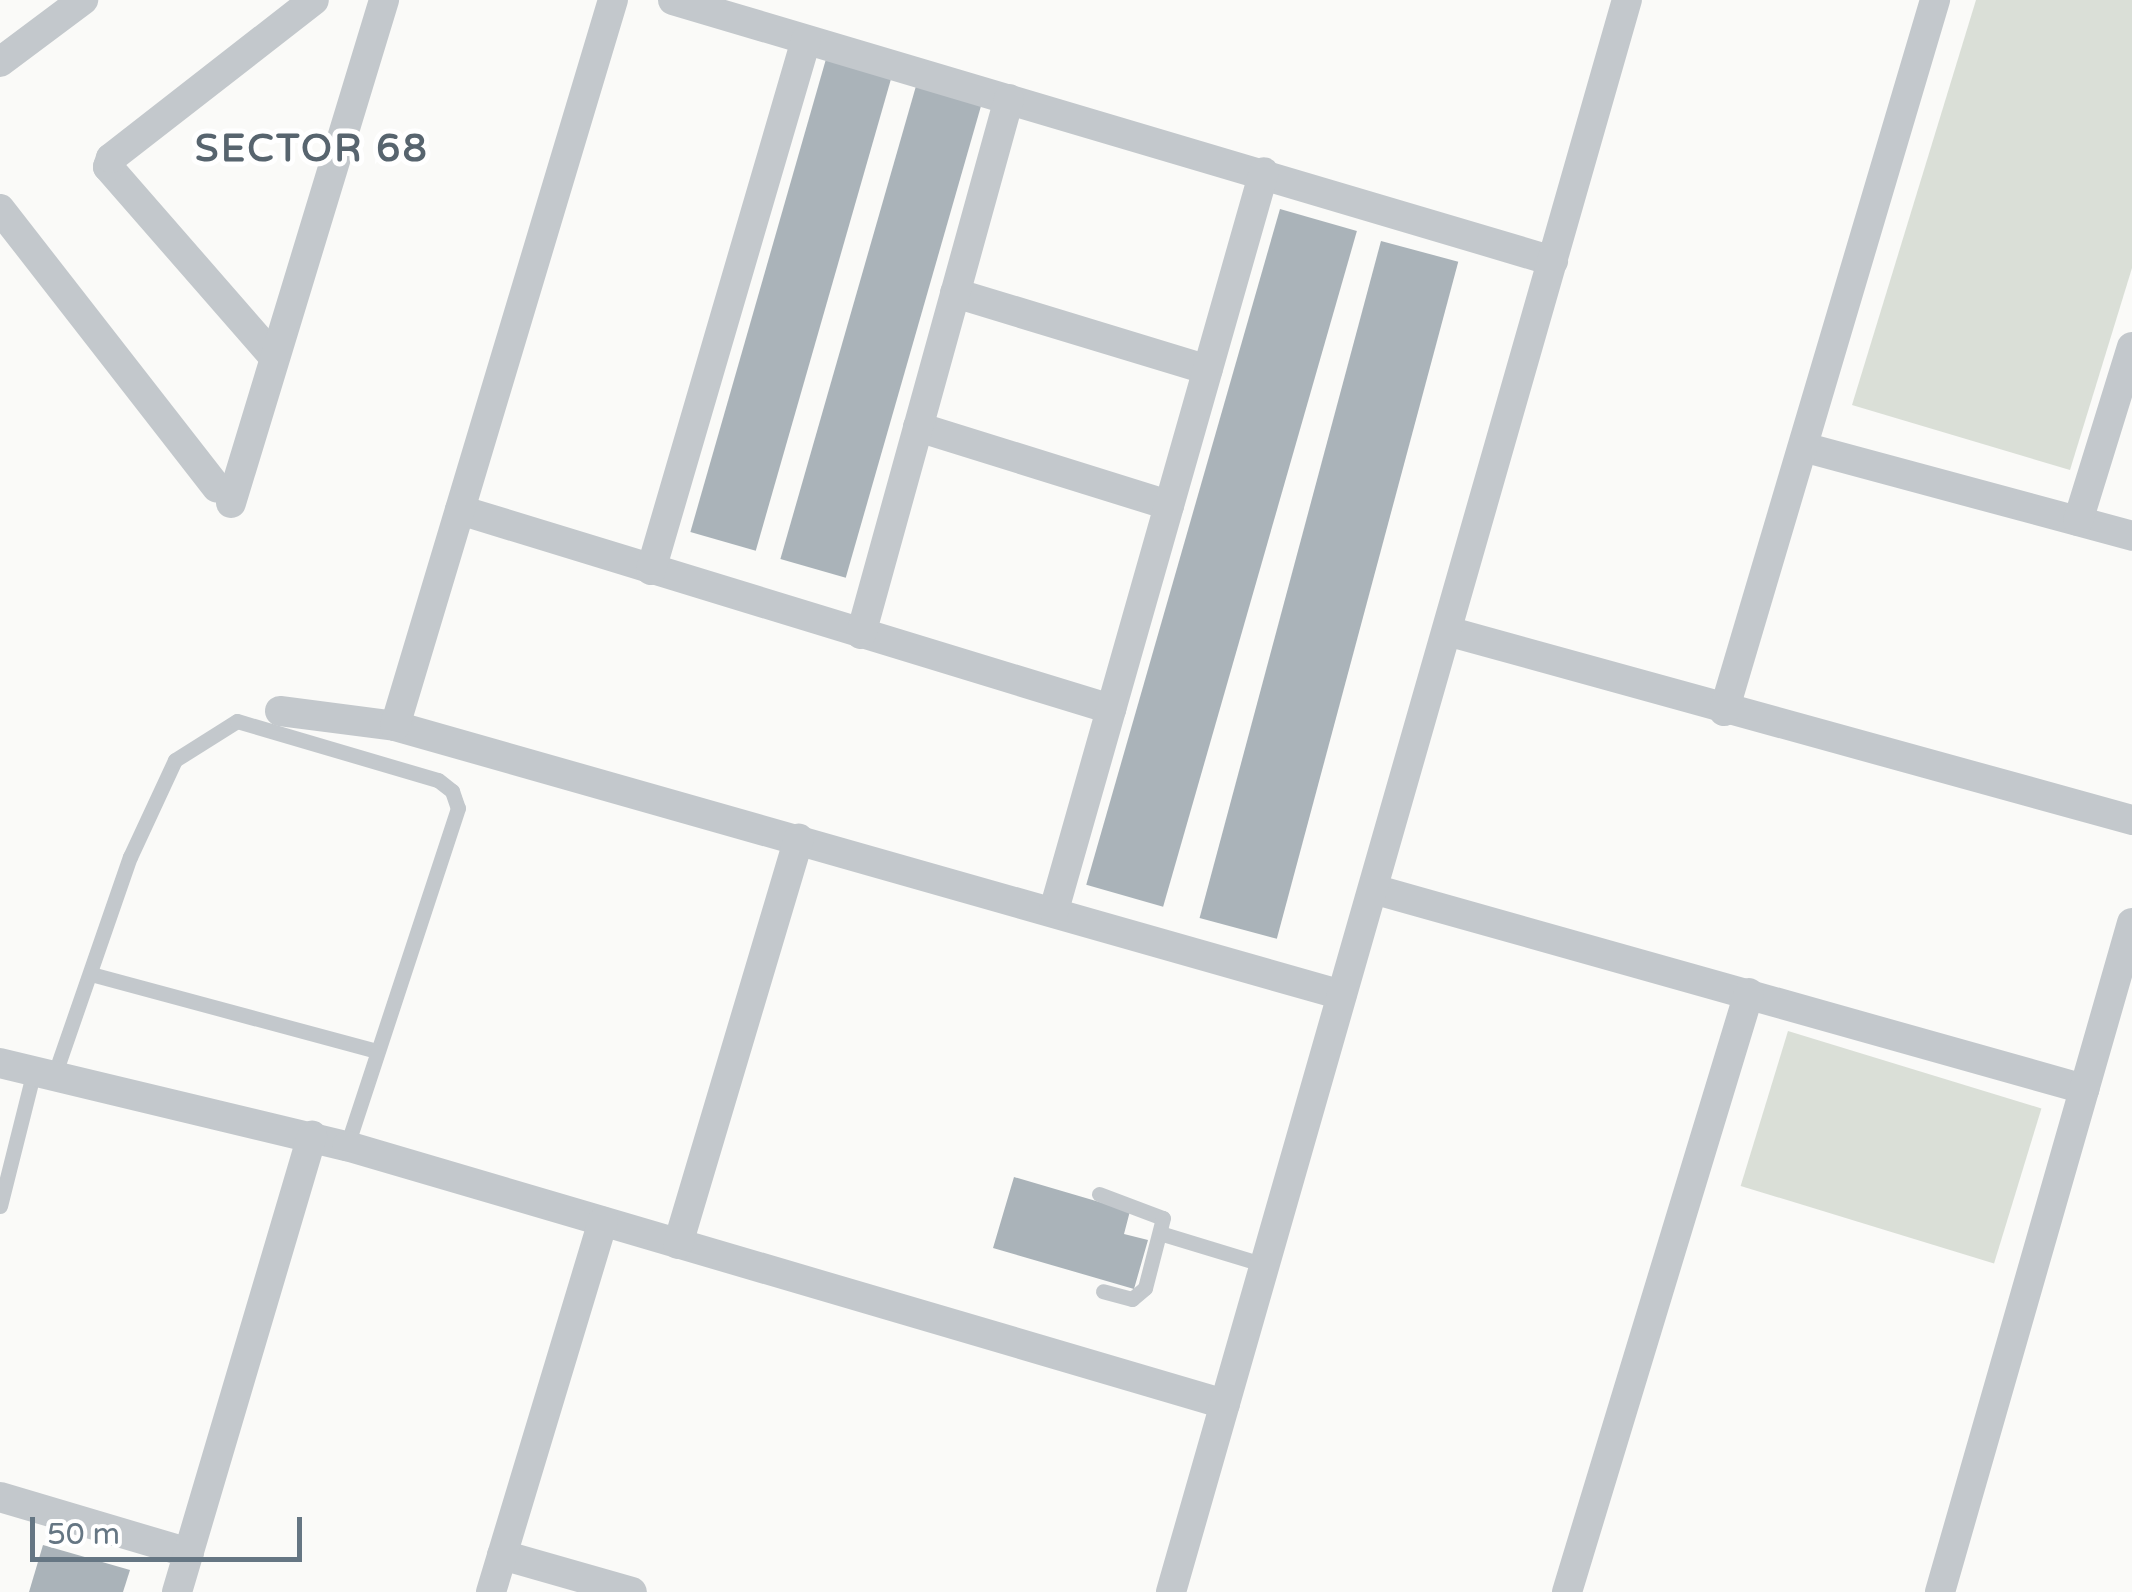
<!DOCTYPE html>
<style>
body{margin:0}
#map{position:relative;width:2132px;height:1592px;overflow:hidden;background:#fafaf8;font-family:"Varela Round",sans-serif}
div>[style]{position:absolute}
.green>*{inset:0;background:#dadfd7;transform-origin:0 0}
.building>*{inset:0;background:#aab3b9;transform-origin:0 0}
.lane>*{height:15px;margin:-7.5px;padding:0 7.5px;transform-origin:7.5px;border-radius:7.5px;background:#c3c8cc}
.street>*{height:30px;margin:-15px;padding:0 15px;transform-origin:15px;border-radius:15px;background:#c3c8cc}
span{translate:-50% -50%;white-space:nowrap;text-align:center;line-height:1.15;-webkit-text-stroke:10px #fff;paint-order:stroke}
.district-label{font-size:38px;color:#57646e;font-weight:700;letter-spacing:2.5px}
.scale{position:absolute;left:30px;top:1517px;width:272px;height:45px;box-sizing:border-box;border:5px solid #657683;border-top:0;padding-left:12px;font-size:30px;line-height:35px;white-space:nowrap;color:#657683;-webkit-text-stroke:8px #fff;paint-order:stroke}
</style>
<div id="map">
<div class="green">
<div style="clip-path:polygon(1976px 0,2132px 0,2132px 268px,2070px 470px,1852px 405px)"></div>
<div style="left:1788px;top:1031px;width:265px;height:162px;rotate:17deg"></div>
</div>
<div class="building">
<div style="left:826px;top:59px;width:68px;height:492px;rotate:16deg"></div>
<div style="left:916px;top:86px;width:68px;height:492px;rotate:16deg"></div>
<div style="left:1280px;top:209px;width:80px;height:703px;rotate:16deg"></div>
<div style="left:1381px;top:241px;width:80px;height:701px;rotate:15deg"></div>
<div style="clip-path:polygon(1014px 1177px,1130px 1211px,1124px 1234px,1148px 1240px,1134px 1289px,993px 1248px)"></div>
<div style="clip-path:polygon(43px 1545px,130px 1570px,123px 1592px,29px 1592px)"></div>
</div>
<div class="lane">
<div style="left:91px;top:974px;width:295px;rotate:15.1deg"></div>
<div style="left:54px;top:1076px;width:232px;rotate:-70.9deg"></div>
<div style="left:130px;top:857px;width:107px;rotate:-65.1deg"></div>
<div style="left:175px;top:760px;width:73px;rotate:-32.2deg"></div>
<div style="left:237px;top:721px;width:209px;rotate:16.4deg"></div>
<div style="left:438px;top:780px;width:18px;rotate:38deg"></div>
<div style="left:452px;top:791px;width:18px;rotate:71deg"></div>
<div style="left:458px;top:808px;width:356px;rotate:108.2deg"></div>
<div style="left:1099px;top:1194px;width:68px;rotate:20.6deg"></div>
<div style="left:1163px;top:1218px;width:72px;rotate:104.4deg"></div>
<div style="left:1145px;top:1288px;width:17px;rotate:140deg"></div>
<div style="left:1132px;top:1299px;width:30px;rotate:-165deg"></div>
<div style="left:0;top:1206px;width:139px;rotate:-75.9deg"></div>
<div style="left:1163px;top:1234px;width:107px;rotate:16.9deg"></div>
</div>
<div class="street">
<div style="left:673px;top:0;width:918px;rotate:16.52deg"></div>
<div style="left:0;top:62px;width:104px;rotate:-36.8deg"></div>
<div style="left:0;top:209px;width:353px;rotate:52.1deg"></div>
<div style="left:955px;top:293px;width:264px;rotate:16.9deg"></div>
<div style="left:273px;top:356px;width:251px;rotate:-131.1deg"></div>
<div style="left:108px;top:167px;width:9px;rotate:-72deg"></div>
<div style="left:111px;top:158px;width:257px;rotate:-37.9deg"></div>
<div style="left:918px;top:427px;width:263px;rotate:17.3deg"></div>
<div style="left:1803px;top:447px;width:341px;rotate:15.1deg"></div>
<div style="left:231px;top:503px;width:526px;rotate:-73.08deg"></div>
<div style="left:460px;top:510px;width:681px;rotate:17deg"></div>
<div style="left:2078px;top:521px;width:182px;rotate:-72.8deg"></div>
<div style="left:651px;top:570px;width:552px;rotate:-73.7deg"></div>
<div style="left:1447px;top:631px;width:711px;rotate:15.42deg"></div>
<div style="left:861px;top:634px;width:555px;rotate:-74.54deg"></div>
<div style="left:280px;top:711px;width:116px;rotate:7.4deg"></div>
<div style="left:395px;top:726px;width:984px;rotate:15.86deg"></div>
<div style="left:1724px;top:711px;width:742px;rotate:-73.47deg"></div>
<div style="left:395px;top:726px;width:758px;rotate:-73.29deg"></div>
<div style="left:1373px;top:889px;width:739px;rotate:15.71deg"></div>
<div style="left:1054px;top:910px;width:767px;rotate:-74.12deg"></div>
<div style="left:0;top:1063px;width:357px;rotate:13.5deg"></div>
<div style="left:347px;top:1146px;width:915px;rotate:16.38deg"></div>
<div style="left:678px;top:1244px;width:423px;rotate:-73.4deg"></div>
<div style="left:0;top:1497px;width:197px;rotate:16.5deg"></div>
<div style="left:502px;top:1555px;width:135px;rotate:15.9deg"></div>
<div style="left:177px;top:1592px;width:476px;rotate:-73.5deg"></div>
<div style="left:491px;top:1592px;width:387px;rotate:-73.2deg"></div>
<div style="left:1171px;top:1592px;width:1656px;rotate:-74.02deg"></div>
<div style="left:1567px;top:1592px;width:626px;rotate:-73.1deg"></div>
<div style="left:1940px;top:1592px;width:696px;rotate:-73.99deg"></div>
</div>
<div class="district-label">
<span style="left:312px;top:150px">SECTOR 68</span>
</div>
<div class="scale">50 m</div>
</div>
